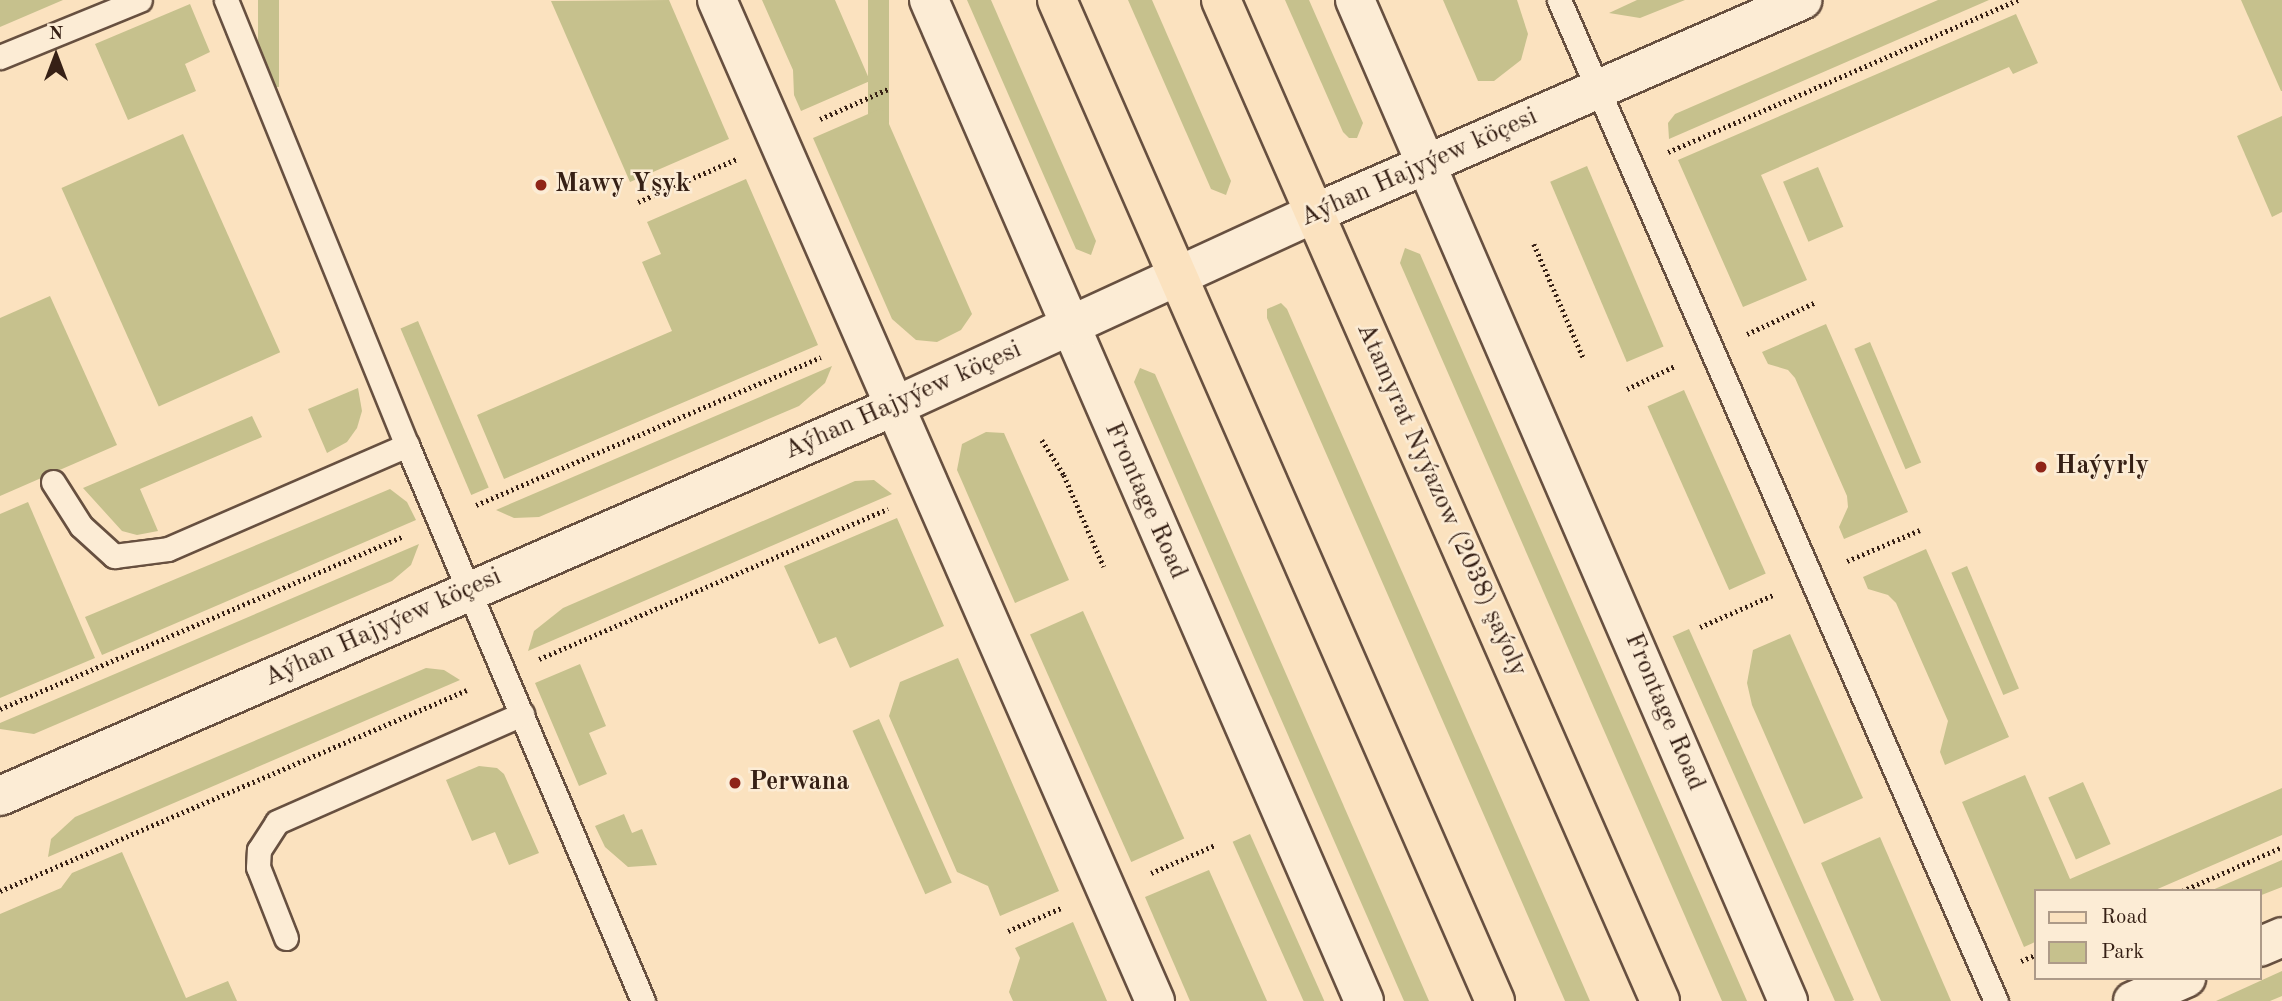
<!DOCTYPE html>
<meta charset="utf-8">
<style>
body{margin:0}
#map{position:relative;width:2282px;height:1001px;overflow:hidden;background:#fbe2bf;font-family:"Old Standard TT",serif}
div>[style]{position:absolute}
.green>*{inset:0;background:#c6c18d;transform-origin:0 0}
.path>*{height:4.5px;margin-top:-2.25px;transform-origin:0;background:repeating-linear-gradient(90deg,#362015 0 2px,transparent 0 5.5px)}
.roads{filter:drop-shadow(2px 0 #675040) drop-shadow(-2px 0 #675040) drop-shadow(0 2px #675040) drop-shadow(0 -2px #675040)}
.lane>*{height:23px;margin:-11.5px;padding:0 11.5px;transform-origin:11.5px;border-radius:11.5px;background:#fcecd5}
.street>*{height:38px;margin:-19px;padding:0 19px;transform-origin:19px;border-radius:19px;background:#fcecd5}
.primary>*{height:38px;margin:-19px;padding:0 19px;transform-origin:19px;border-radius:19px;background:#fbe2bf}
.dots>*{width:19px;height:19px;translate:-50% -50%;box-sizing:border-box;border:4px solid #fcecd5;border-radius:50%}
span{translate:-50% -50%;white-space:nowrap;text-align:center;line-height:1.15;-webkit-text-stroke:5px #fcecd5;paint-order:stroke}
.street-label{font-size:26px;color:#362015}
.poi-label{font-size:26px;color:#362015;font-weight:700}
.left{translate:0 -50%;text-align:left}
.legend{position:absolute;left:2034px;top:889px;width:228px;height:91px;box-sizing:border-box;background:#fcecd5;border:2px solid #ad9a88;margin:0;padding:9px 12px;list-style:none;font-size:21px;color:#362015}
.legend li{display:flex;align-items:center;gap:14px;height:35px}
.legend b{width:35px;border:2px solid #ad9a88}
.north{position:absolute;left:21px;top:21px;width:70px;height:70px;-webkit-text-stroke:5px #fcecd5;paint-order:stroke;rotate:0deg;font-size:19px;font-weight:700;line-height:28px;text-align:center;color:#362015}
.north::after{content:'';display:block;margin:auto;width:24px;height:32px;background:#362015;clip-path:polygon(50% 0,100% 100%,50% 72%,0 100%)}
</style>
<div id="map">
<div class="green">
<div style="clip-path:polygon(0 0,63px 0,0 27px)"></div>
<div style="left:258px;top:0;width:21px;height:87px"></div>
<div style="clip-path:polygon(669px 0,729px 139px,630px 182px,551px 1px)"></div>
<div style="clip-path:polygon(762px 0,835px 0,870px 81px,801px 111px,794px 95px,793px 70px)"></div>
<div style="left:868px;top:0;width:21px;height:242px"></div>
<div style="clip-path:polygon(967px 0,991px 0,1096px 241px,1091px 255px,1076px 249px)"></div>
<div style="clip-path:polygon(1128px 0,1152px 0,1231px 181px,1226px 195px,1211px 189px)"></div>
<div style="clip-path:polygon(1285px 0,1309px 0,1363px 123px,1357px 138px,1349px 138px,1343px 132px)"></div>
<div style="clip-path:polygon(1443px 0,1517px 0,1528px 34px,1521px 60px,1494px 81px,1478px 81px)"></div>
<div style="clip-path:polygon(1637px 0,1685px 0,1640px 18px,1609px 13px)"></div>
<div style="clip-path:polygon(1938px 0,1989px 0,1669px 139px,1668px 123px,1675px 114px)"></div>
<div style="clip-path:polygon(2241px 0,2282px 0,2282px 91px,2281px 91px)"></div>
<div style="clip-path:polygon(190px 4px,210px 52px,185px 64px,196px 91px,128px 120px,95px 44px)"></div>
<div style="clip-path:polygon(2016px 14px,2038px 63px,2013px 74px,2009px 67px,1761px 175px,1807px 280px,1743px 307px,1678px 160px)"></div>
<div style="clip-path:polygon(882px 108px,972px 314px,961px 330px,937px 342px,916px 340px,892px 319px,813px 138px)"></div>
<div style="clip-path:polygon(2282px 116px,2282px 212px,2272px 217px,2237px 136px)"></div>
<div style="left:183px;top:134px;width:239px;height:133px;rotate:66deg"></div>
<div style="left:1587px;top:166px;width:196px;height:40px;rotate:67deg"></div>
<div style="left:1818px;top:167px;width:65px;height:38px;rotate:67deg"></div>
<div style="clip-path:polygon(746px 179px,818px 345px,504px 479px,477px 415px,672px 331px,642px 262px,661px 254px,647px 222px)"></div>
<div style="clip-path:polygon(1405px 248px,1420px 254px,1747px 1001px,1722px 1001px,1400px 263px)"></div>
<div style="clip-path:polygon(50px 296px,117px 445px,0 496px,0 318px)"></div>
<div style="clip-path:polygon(1281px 303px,1287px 309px,1590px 1001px,1565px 1001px,1267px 318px,1267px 309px)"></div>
<div style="left:418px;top:321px;width:181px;height:19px;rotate:67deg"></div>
<div style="clip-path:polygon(1826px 324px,1908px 512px,1844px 539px,1839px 527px,1848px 507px,1847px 496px,1795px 378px,1788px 370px,1768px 364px,1762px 352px)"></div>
<div style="left:1870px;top:342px;width:131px;height:17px;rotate:67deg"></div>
<div style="clip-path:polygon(832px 366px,825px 383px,799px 406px,539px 517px,514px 518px,496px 510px)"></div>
<div style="clip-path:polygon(1140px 368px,1155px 374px,1429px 1001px,1404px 1001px,1134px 382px)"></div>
<div style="clip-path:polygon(358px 388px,362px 411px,357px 428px,347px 442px,327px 453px,308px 409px)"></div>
<div style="left:1684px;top:390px;width:201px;height:40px;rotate:66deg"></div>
<div style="clip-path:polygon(252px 416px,262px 437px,140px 489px,158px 531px,137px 535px,122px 531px,83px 488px)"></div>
<div style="clip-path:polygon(986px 432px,1004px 433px,1069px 580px,1015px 603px,957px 470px,962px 444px)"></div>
<div style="clip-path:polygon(874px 480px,892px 494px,528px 651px,534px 631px,563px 608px,855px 481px)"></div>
<div style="clip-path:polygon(390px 489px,407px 502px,416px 520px,102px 655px,85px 617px)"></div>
<div style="clip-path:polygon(28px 502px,95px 658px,0 698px,0 514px)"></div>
<div style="clip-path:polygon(897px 518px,944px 626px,850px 668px,836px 637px,819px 644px,784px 566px)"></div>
<div style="clip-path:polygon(419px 544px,411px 565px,392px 581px,34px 734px,0 729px,0 723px)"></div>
<div style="clip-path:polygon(1926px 549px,2009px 737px,1945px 765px,1940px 752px,1948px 721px,1896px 603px,1888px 595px,1868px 589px,1863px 577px)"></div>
<div style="left:1967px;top:566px;width:133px;height:17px;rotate:67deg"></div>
<div style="left:1083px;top:611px;width:249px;height:58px;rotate:66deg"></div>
<div style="left:1689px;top:629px;width:406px;height:18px;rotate:66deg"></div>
<div style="clip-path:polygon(1790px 634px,1863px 798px,1804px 824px,1752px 705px,1747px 683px,1753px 650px)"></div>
<div style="clip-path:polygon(958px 658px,1059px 891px,1000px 916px,988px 886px,957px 872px,889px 716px,900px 682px)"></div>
<div style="clip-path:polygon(580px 664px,606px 726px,589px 733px,607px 774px,579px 786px,535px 683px)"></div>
<div style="clip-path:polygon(426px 668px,444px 670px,460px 680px,48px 857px,51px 839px,75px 817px)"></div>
<div style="left:879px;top:719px;width:179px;height:29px;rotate:66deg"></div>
<div style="clip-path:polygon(479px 766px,497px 768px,504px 774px,539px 853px,509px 865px,495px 832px,472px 841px,446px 780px)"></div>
<div style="clip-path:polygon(2025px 775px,2070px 879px,2282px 788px,2282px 835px,2153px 891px,2035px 891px,2035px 942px,2024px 947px,1962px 802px)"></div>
<div style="left:2083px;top:782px;width:68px;height:38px;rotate:66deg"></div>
<div style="clip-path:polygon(624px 814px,632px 833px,642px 829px,657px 865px,628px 867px,605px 847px,595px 826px)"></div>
<div style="left:1250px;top:834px;width:183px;height:19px;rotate:66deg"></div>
<div style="clip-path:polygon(1880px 837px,1951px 1001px,1881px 1001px,1821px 863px)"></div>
<div style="clip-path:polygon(122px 852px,186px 998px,228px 981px,237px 1001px,0 1001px,0 914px,61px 888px,72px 873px)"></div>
<div style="clip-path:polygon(2282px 860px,2282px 887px,2259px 896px,2259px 891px,2210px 891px)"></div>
<div style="clip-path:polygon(1209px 870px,1267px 1001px,1190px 1001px,1145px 897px)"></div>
<div style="clip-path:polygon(1073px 922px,1107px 1001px,1013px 1001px,1009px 992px,1020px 958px,1015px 948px)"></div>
<div style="clip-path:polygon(2282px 971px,2282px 996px,2270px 1001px,2216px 1001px)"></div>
</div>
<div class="path">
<div style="left:820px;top:119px;width:74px;rotate:-23.8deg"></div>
<div style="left:1668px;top:152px;width:382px;rotate:-23.5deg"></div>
<div style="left:638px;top:202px;width:108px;rotate:-23.5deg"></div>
<div style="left:1534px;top:244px;width:125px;rotate:66.5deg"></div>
<div style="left:1747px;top:334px;width:76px;rotate:-24.9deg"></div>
<div style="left:1627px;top:389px;width:53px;rotate:-25.6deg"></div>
<div style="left:1042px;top:440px;width:41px;rotate:57.8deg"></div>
<div style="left:1064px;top:475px;width:100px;rotate:66.5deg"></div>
<div style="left:476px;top:505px;width:375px;rotate:-23.2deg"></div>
<div style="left:1847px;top:561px;width:79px;rotate:-23deg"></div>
<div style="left:1700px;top:627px;width:82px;rotate:-23.7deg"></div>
<div style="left:539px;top:659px;width:380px;rotate:-23.3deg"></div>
<div style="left:0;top:709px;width:439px;rotate:-23.2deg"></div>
<div style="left:1151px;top:873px;width:70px;rotate:-23.6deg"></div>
<div style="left:0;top:891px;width:508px;rotate:-23.29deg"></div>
<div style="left:2182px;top:891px;width:109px;rotate:-23.7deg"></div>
<div style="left:1008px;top:931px;width:58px;rotate:-23.5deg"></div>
<div style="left:2021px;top:961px;width:15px;rotate:-23deg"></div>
</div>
<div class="roads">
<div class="lane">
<div style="left:226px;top:0;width:480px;rotate:67.9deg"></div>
<div style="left:407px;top:445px;width:604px;rotate:67deg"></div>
<div style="left:1559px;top:0;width:1092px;rotate:66.42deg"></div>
<div style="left:0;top:57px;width:151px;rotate:-22.2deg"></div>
<div style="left:53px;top:482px;width:52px;rotate:57.5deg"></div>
<div style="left:81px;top:526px;width:45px;rotate:42.3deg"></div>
<div style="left:114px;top:556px;width:54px;rotate:-7.4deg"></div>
<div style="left:168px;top:549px;width:261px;rotate:-23.5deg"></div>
<div style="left:286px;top:938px;width:76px;rotate:-111.5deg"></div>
<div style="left:258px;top:867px;width:17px;rotate:-87deg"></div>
<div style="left:259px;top:850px;width:33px;rotate:-57deg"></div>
<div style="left:277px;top:822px;width:268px;rotate:-23.8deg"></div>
</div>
<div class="street">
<div style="left:717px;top:0;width:1093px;rotate:66.37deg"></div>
<div style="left:929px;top:0;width:1091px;rotate:66.51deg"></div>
<div style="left:1355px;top:0;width:1091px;rotate:66.61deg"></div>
<div style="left:0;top:796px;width:974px;rotate:-23.54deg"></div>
<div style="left:893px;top:407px;width:464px;rotate:-24.7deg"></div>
<div style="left:1315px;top:213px;width:532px;rotate:-23.62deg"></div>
<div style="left:2259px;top:947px;width:25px;rotate:-23deg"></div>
<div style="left:2133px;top:1001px;width:58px;rotate:-23.5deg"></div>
</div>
<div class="primary">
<div style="left:1057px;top:0;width:1093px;rotate:66.37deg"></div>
<div style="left:1221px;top:0;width:1093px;rotate:66.32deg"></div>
</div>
</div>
<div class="dots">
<div style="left:541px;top:185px;background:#8f2418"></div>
<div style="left:2041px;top:467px;background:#8f2418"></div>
<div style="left:735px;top:783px;background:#8f2418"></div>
</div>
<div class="street-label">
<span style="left:1419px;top:168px;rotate:-24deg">Aýhan Hajyýew köçesi</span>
<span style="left:903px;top:401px;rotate:-24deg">Aýhan Hajyýew köçesi</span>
<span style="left:1441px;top:500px;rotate:66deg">Atamyrat Nyýazow (2038) şaýoly</span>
<span style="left:1145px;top:501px;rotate:66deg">Frontage Road</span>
<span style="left:383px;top:628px;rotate:-24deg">Aýhan Hajyýew köçesi</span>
<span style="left:1664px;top:712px;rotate:67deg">Frontage Road</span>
</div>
<div class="poi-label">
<span class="left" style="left:555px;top:185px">Mawy Yşyk</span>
<span class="left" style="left:2055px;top:467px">Haýyrly</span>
<span class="left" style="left:749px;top:783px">Perwana</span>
</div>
<ul class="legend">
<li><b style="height:9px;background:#fbe2bf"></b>Road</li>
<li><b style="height:19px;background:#c6c18d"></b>Park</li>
</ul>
<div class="north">N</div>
</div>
